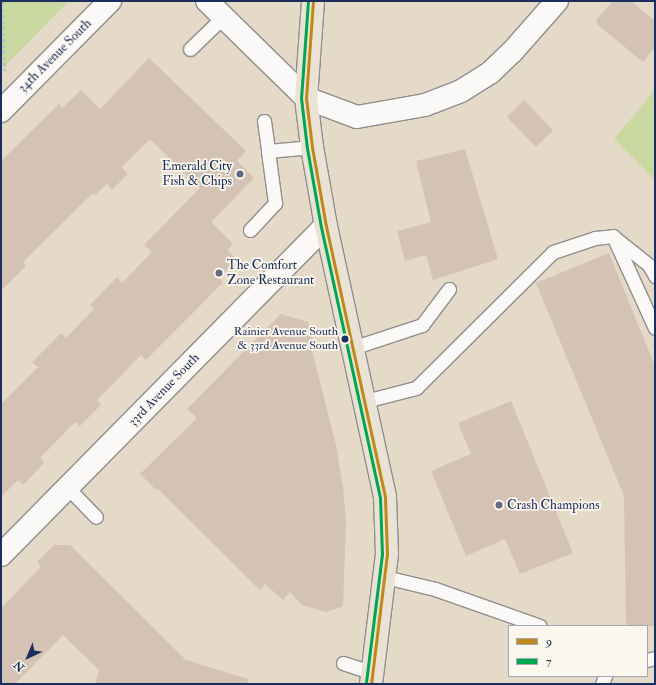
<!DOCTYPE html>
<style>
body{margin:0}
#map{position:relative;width:656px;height:685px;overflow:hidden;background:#e5d9c8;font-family:"IM FELL Double Pica",serif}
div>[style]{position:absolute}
.green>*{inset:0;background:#cad8a1}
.building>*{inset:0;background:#d4c2b4;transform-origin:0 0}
.path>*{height:2.5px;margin-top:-1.25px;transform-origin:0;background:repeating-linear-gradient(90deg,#bebec0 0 3px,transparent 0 6px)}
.roads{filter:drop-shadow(1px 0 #908e8d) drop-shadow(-1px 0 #908e8d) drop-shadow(0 1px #908e8d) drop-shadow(0 -1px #908e8d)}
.service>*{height:13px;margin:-6.5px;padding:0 6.5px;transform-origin:6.5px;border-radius:6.5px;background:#fbf9f7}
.minor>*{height:22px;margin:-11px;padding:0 11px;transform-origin:11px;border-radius:11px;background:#fbf9f7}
.primary>*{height:22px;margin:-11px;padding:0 11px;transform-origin:11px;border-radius:11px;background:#ebe2d6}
.bus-1>*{height:3px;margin:-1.5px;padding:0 1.5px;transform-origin:1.5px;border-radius:1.5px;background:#c08818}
.bus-2>*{height:3px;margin:-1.5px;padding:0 1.5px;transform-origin:1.5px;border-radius:1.5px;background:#00a651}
.dots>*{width:11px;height:11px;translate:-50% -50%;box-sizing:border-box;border:2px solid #fbf7ec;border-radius:50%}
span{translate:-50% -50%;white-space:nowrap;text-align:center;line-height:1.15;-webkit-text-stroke:3.5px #fbf7ec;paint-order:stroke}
.bus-label{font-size:12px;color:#1b2f5e}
.right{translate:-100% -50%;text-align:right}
.street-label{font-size:13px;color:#1b2f5e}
.poi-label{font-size:13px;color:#1b2f5e}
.left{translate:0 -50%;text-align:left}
.frame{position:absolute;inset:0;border:2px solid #1b2f5e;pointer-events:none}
.legend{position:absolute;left:508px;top:625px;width:140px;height:52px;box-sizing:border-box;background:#fbf7ec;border:1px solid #a1a7b3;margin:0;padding:5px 7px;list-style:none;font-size:12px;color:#1b2f5e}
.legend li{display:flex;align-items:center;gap:8px;height:20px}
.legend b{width:20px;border:1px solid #a1a7b3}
.north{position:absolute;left:8px;top:637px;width:40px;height:40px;-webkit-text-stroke:3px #fbf7ec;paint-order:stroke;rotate:224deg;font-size:11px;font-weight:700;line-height:16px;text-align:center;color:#1b2f5e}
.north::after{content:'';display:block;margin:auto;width:14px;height:18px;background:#1b2f5e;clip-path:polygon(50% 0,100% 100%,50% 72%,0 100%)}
</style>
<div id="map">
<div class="green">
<div style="clip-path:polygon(1px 1px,69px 1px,1px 70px)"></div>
<div style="clip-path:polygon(655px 90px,655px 180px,614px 139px)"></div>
</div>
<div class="building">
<div style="clip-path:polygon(613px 1px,631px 1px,655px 21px,655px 47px,643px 62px,598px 25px,596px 20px)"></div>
<div style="clip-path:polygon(149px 58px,246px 151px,237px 161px,254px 178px,211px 222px,233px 244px,227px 250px,237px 259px,219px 278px,223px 282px,194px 312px,146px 360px,141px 355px,97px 400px,101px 405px,80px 426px,75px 422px,40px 458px,44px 463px,23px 485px,18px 480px,1px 497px,1px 404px,38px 367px,32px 362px,61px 333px,66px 338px,94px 309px,90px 305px,117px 277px,122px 283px,152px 252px,144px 245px,200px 188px,150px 139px,122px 167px,128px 174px,112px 190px,107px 184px,95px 195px,93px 193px,23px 262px,26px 266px,1px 291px,1px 161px,59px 104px,62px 108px,81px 90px,100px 109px)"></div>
<div style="left:524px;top:100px;width:42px;height:24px;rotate:46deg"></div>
<div style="clip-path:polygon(465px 149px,498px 259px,433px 280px,426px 255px,405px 261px,397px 231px,431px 222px,416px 161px)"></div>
<div style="clip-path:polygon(609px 253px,655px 366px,655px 626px,626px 626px,624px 496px,536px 283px)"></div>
<div style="clip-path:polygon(281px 314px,308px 322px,313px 342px,310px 343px,336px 445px,343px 488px,346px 520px,343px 606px,326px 612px,302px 605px,290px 592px,283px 600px,265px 584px,260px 590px,158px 489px,156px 490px,140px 474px,197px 418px,187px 409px)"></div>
<div style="clip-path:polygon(511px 401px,573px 553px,520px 574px,505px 539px,466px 556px,431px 471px,471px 454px,458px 423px)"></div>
<div style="clip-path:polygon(54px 545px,70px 545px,186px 660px,248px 679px,247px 684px,95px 684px,99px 670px,63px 635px,15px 684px,1px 684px,1px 608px,41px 567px,37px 562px)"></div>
</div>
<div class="path">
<div style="left:1px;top:3px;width:6px;rotate:-18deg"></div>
<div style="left:2px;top:3px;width:68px;rotate:87.5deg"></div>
</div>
<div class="roads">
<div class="service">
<div style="left:190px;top:49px;width:47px;rotate:-44.1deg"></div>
<div style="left:264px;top:121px;width:30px;rotate:82deg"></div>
<div style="left:268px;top:151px;width:44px;rotate:-5.2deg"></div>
<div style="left:250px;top:230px;width:37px;rotate:-47deg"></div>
<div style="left:275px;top:203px;width:52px;rotate:-97.7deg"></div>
<div style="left:615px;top:238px;width:43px;rotate:38.5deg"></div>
<div style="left:649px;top:265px;width:13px;rotate:61deg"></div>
<div style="left:352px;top:348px;width:74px;rotate:-18.2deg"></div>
<div style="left:422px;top:325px;width:45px;rotate:-53.1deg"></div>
<div style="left:365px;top:401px;width:53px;rotate:-14.3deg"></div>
<div style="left:416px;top:388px;width:193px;rotate:-44.8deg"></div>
<div style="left:553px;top:252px;width:44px;rotate:-18.4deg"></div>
<div style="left:595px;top:238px;width:18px;rotate:-6deg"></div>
<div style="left:613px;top:236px;width:101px;rotate:65.5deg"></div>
<div style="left:68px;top:488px;width:40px;rotate:46deg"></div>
<div style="left:385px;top:577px;width:51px;rotate:13.5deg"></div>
<div style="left:435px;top:589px;width:111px;rotate:19.4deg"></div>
<div style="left:647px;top:660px;width:8px;rotate:-14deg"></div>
<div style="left:343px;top:663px;width:33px;rotate:18deg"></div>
<div style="left:602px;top:684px;width:9px;rotate:-69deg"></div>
</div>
<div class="minor">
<div style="left:207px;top:1px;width:139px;rotate:44.4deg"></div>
<div style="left:306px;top:98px;width:54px;rotate:20.4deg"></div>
<div style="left:357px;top:117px;width:69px;rotate:-10deg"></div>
<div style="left:425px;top:105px;width:39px;rotate:-21deg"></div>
<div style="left:461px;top:91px;width:34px;rotate:-32deg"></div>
<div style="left:490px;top:73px;width:30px;rotate:-44deg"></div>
<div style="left:512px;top:52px;width:68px;rotate:-48.6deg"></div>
<div style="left:1px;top:111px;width:155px;rotate:-45.3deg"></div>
<div style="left:1px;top:555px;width:462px;rotate:-45.4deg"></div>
</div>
<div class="primary">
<div style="left:313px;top:1px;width:97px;rotate:94.1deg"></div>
<div style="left:306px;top:98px;width:49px;rotate:83deg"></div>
<div style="left:312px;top:147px;width:80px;rotate:80deg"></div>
<div style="left:326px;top:226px;width:277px;rotate:77.7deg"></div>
<div style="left:385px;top:497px;width:57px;rotate:88deg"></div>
<div style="left:387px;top:554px;width:131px;rotate:97deg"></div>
</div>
</div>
<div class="bus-1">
<div style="left:313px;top:1px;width:97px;rotate:94.1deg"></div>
<div style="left:306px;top:98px;width:49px;rotate:83deg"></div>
<div style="left:312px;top:147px;width:80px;rotate:80deg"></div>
<div style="left:326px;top:226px;width:277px;rotate:77.7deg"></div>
<div style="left:385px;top:497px;width:57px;rotate:88deg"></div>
<div style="left:387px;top:554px;width:131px;rotate:97deg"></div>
</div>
<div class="bus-2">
<div style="left:308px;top:1px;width:97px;rotate:94.1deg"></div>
<div style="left:301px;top:98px;width:50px;rotate:83.2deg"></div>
<div style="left:307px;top:148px;width:80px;rotate:80deg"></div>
<div style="left:321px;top:227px;width:277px;rotate:77.7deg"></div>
<div style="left:380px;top:498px;width:56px;rotate:88deg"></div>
<div style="left:382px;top:554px;width:130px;rotate:97.1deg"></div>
</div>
<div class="dots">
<div style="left:240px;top:174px;background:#626a83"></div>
<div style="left:219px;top:273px;background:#626a83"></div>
<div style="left:345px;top:339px;background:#1b2f5e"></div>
<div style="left:499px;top:505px;background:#626a83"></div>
</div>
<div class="bus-label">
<span class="right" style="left:338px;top:339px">Rainier Avenue South<br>&amp; 33rd Avenue South</span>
</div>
<div class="street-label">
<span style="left:55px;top:56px;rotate:-45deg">34th Avenue South</span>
<span style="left:164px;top:390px;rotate:-46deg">33rd Avenue South</span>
</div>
<div class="poi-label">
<span class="right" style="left:232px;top:174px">Emerald City<br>Fish &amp; Chips</span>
<span class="left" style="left:227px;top:273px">The Comfort<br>Zone Restaurant</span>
<span class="left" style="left:507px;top:505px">Crash Champions</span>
</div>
<div class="frame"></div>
<ul class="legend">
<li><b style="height:5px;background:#c08818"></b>9</li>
<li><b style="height:5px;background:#00a651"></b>7</li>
</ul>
<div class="north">N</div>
</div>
